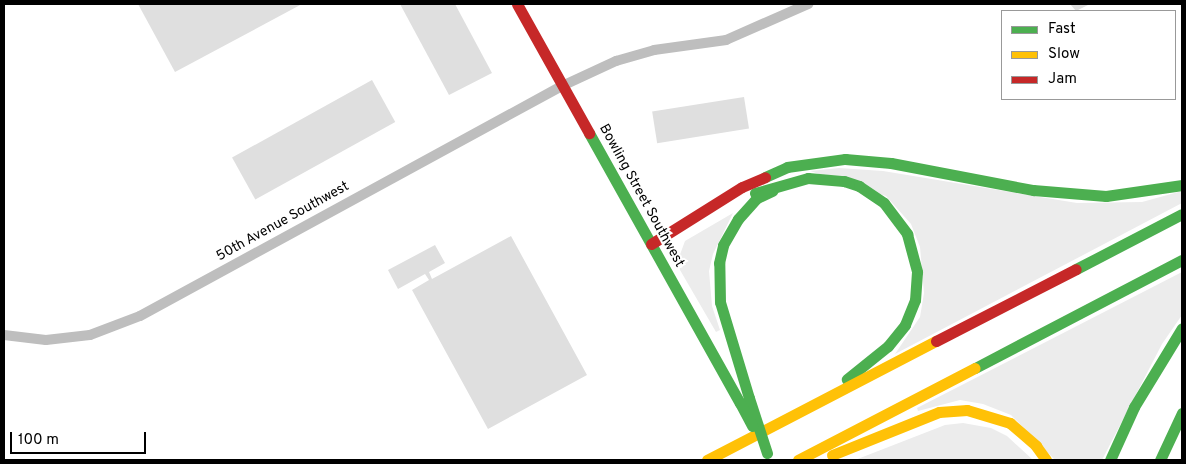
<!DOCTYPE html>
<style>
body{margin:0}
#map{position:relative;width:1186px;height:464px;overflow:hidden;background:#fff;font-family:Overpass,sans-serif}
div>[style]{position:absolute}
.green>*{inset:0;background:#ececec}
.building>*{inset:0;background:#dfdfdf;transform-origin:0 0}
.street>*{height:10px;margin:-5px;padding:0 5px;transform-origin:5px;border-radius:5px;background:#bebebe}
.fast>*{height:11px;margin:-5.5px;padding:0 5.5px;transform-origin:5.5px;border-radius:5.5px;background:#4caf50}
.slow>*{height:11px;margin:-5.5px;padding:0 5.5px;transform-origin:5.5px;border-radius:5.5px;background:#ffc107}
.jam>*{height:11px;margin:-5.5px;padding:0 5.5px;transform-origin:5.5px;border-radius:5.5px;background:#c62828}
.fast-bridge>*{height:11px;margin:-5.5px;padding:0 5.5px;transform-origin:5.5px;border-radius:5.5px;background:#4caf50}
span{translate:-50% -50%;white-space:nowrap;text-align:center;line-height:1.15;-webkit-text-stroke:4px #fff;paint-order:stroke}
.street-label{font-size:14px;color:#000}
.frame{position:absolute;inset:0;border:5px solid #000;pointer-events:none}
.legend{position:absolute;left:1001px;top:10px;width:175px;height:90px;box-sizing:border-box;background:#fff;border:1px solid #999;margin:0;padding:6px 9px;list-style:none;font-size:15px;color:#000}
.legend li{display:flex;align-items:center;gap:10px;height:25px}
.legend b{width:25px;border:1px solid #999}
.scale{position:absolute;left:10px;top:432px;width:136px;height:22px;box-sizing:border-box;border:2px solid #000;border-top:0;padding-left:6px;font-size:15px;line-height:18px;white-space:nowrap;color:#000;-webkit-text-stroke:4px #fff;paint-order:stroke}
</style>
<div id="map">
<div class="green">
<div style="clip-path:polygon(839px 168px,883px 171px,1077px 203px,1142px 202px,1182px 191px,1182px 203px,895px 354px,920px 317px,924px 293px,920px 247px,911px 224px,886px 196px,810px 171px)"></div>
<div style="clip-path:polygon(733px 213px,713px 254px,709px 271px,712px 306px,720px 330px,716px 332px,680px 270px,678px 260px,685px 241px)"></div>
<div style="clip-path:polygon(1182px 272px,1182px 315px,1162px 344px,1102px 460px,1055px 460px,1011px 415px,983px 404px,960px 400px,918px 411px,917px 408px)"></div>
<div style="clip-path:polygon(963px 423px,991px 428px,1007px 436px,1033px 460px,855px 460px,945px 425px)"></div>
</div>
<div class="building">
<div style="clip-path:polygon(138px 4px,302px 4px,175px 72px)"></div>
<div style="clip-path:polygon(400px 4px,455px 4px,492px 73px,449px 95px)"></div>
<div style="clip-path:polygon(1070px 4px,1090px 4px,1076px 11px)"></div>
<div style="left:372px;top:80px;width:48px;height:160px;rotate:61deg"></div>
<div style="left:744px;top:97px;width:32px;height:93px;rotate:81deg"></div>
<div style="clip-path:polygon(511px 236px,587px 375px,488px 429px,412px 290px,429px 280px,425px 274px,398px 289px,388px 270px,435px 245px,445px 263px,429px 272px,432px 279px)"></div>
</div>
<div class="street">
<div style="left:4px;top:335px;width:42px;rotate:6.8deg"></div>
<div style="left:46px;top:340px;width:44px;rotate:-6.5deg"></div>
<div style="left:90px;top:335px;width:53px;rotate:-20.8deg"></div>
<div style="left:140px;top:316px;width:481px;rotate:-28.6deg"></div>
<div style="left:562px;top:86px;width:60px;rotate:-24.8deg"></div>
<div style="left:616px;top:61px;width:40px;rotate:-16deg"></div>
<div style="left:654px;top:50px;width:73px;rotate:-7.9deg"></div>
<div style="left:726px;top:40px;width:90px;rotate:-23.7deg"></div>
</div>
<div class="fast">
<div style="left:589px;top:133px;width:309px;rotate:60.8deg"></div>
<div style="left:765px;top:177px;width:24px;rotate:-24deg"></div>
<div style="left:787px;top:167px;width:59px;rotate:-7.9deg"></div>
<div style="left:845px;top:159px;width:46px;rotate:5deg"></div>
<div style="left:891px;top:163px;width:145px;rotate:10.8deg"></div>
<div style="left:1033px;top:190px;width:73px;rotate:4.7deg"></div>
<div style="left:1106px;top:196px;width:77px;rotate:-8.2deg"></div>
<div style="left:755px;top:193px;width:55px;rotate:-15.8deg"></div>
<div style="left:808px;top:178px;width:36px;rotate:5deg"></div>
<div style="left:844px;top:181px;width:16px;rotate:18deg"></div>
<div style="left:859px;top:186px;width:30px;rotate:34deg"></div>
<div style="left:884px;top:203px;width:39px;rotate:53deg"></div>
<div style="left:907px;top:234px;width:39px;rotate:75deg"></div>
<div style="left:917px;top:272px;width:28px;rotate:94deg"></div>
<div style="left:915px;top:300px;width:27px;rotate:112deg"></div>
<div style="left:905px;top:325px;width:27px;rotate:129deg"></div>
<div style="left:888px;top:346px;width:53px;rotate:141.2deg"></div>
<div style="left:1076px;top:269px;width:119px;rotate:-27.4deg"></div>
<div style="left:975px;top:368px;width:233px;rotate:-27.6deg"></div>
<div style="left:749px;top:398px;width:100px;rotate:-106.8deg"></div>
<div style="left:720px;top:302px;width:39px;rotate:-91deg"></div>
<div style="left:719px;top:263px;width:18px;rotate:-77deg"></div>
<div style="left:723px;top:245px;width:30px;rotate:-60deg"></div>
<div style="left:738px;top:219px;width:28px;rotate:-48deg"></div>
<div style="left:757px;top:198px;width:17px;rotate:-25deg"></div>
<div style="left:1110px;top:460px;width:58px;rotate:-65.6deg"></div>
<div style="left:1134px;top:407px;width:92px;rotate:-58.7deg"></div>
<div style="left:1160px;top:460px;width:52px;rotate:-64.9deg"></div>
</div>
<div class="slow">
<div style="left:832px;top:455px;width:115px;rotate:-21.9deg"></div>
<div style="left:939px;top:412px;width:28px;rotate:-4deg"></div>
<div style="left:967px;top:410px;width:45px;rotate:16.8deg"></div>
<div style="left:1010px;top:423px;width:35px;rotate:41deg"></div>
<div style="left:1036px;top:446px;width:17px;rotate:54deg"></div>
<div style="left:707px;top:460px;width:258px;rotate:-27.5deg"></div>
<div style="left:798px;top:460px;width:199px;rotate:-27.5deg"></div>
</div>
<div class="jam">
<div style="left:517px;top:4px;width:148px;rotate:60.8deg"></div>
<div style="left:651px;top:244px;width:107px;rotate:-32.1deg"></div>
<div style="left:742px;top:187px;width:25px;rotate:-23deg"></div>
<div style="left:936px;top:341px;width:157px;rotate:-27.2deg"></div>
</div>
<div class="fast-bridge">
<div style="left:749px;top:398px;width:58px;rotate:71.9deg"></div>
<div style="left:740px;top:403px;width:26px;rotate:62deg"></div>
</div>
<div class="street-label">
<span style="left:641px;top:196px;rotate:61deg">Bowling Street Southwest</span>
<span style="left:283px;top:222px;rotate:-29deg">50th Avenue Southwest</span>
</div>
<div class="frame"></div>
<ul class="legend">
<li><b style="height:6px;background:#4caf50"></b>Fast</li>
<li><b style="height:6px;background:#ffc107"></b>Slow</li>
<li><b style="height:6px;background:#c62828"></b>Jam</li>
</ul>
<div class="scale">100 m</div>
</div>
